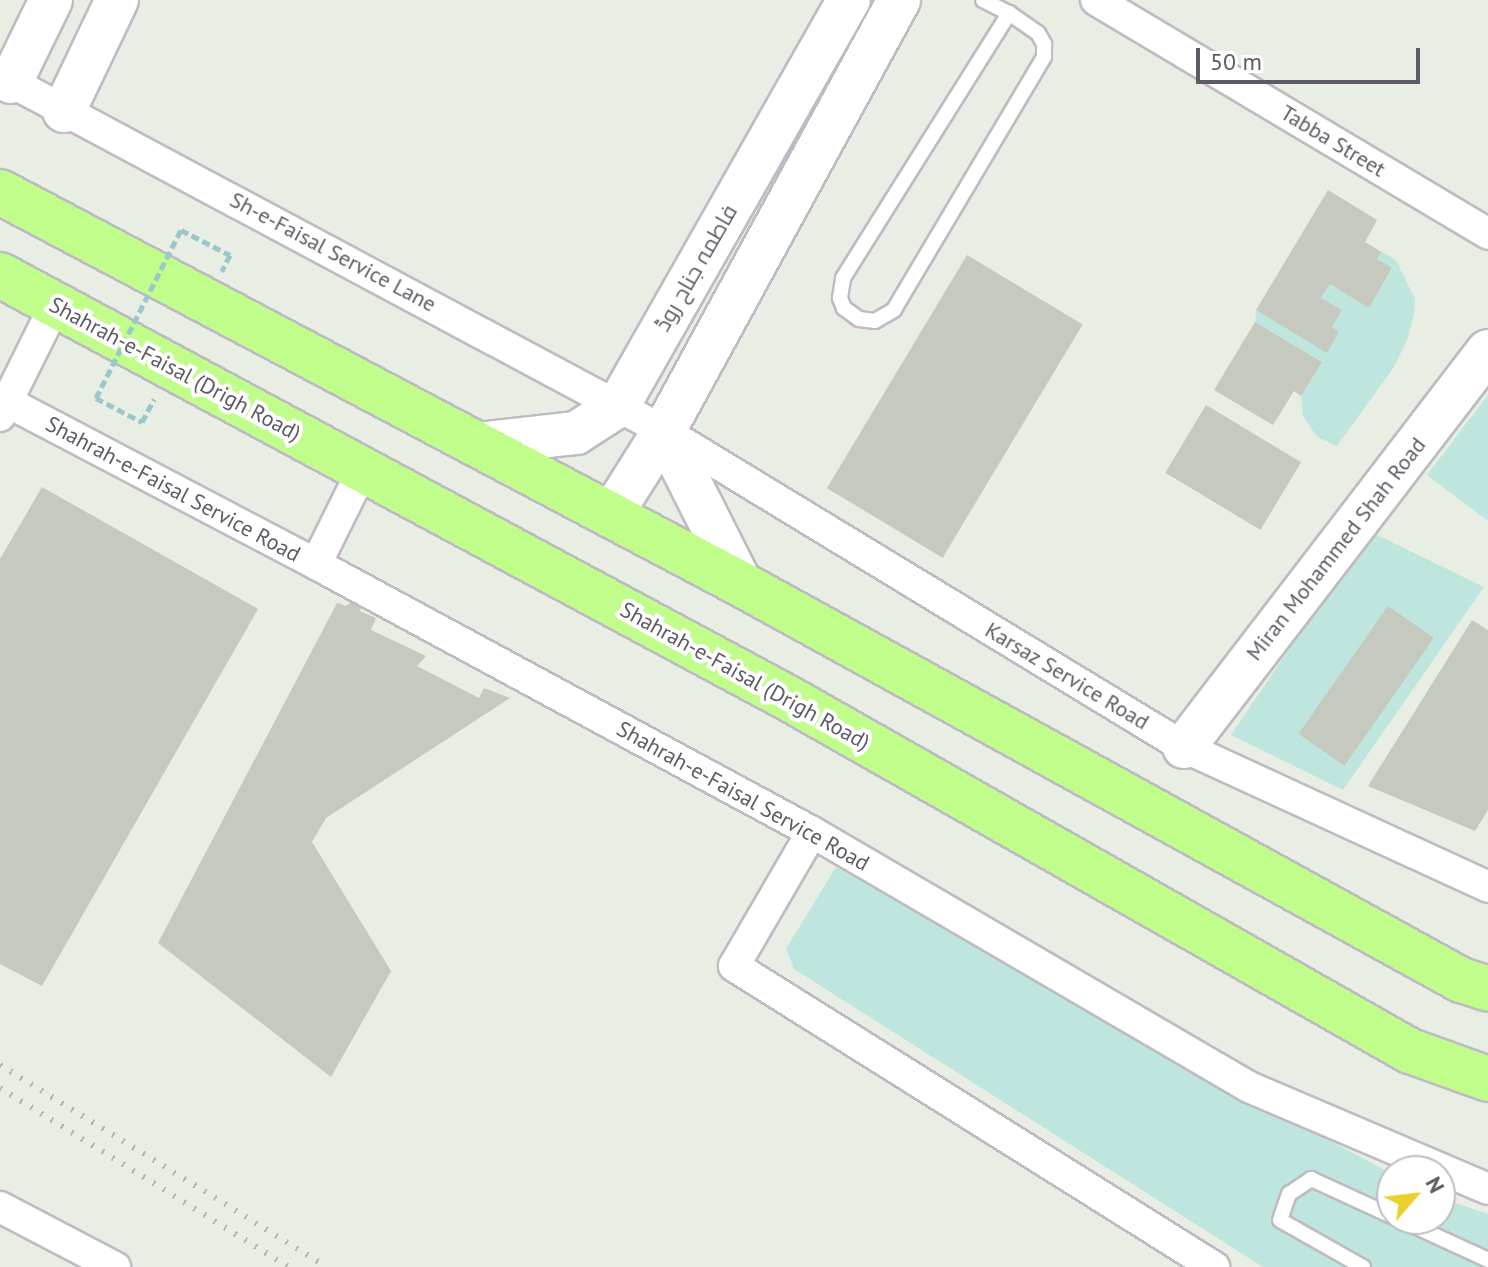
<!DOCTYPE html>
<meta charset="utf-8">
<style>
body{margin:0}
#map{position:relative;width:1488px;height:1267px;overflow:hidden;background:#e8eee3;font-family:"PT Sans",Cairo,sans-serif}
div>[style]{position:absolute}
.green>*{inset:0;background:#bfe6de}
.building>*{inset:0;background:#c5c9bf;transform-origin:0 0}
.path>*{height:5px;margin-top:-2.5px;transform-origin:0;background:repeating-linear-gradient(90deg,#9ac7ca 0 8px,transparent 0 12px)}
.roads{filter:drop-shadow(2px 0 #bebbc2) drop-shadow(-2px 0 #bebbc2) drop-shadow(0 2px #bebbc2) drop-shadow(0 -2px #bebbc2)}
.lane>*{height:14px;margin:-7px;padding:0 7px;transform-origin:7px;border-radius:7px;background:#fff}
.street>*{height:30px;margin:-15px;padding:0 15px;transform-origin:15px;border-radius:15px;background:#fff}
.secondary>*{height:42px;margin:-21px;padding:0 21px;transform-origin:21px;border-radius:21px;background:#fff}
.highway>*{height:44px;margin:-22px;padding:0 22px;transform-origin:22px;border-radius:22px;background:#c1fd8b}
.rail>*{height:6px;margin-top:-3px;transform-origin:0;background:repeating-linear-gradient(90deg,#b7b6b7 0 2px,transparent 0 12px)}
.path-bridge>*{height:5px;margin-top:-2.5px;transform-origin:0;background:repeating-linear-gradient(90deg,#9ac7ca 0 8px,transparent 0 12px)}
span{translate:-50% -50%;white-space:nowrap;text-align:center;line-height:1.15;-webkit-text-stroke:8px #fff;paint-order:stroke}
.street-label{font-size:22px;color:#5e5b64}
.north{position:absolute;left:1376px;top:1155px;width:80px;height:80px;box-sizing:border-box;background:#fff;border:2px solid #bfbdc1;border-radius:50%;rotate:62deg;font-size:22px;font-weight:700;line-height:32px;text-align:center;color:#5e5b64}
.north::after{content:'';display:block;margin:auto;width:28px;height:36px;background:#ead02d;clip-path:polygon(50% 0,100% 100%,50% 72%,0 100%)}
.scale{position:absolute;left:1196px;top:48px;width:224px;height:36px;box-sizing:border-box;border:4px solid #5e5b64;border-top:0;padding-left:10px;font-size:24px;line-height:28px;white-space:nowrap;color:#5e5b64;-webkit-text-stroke:6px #fff;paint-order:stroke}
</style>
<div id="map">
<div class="green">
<div style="clip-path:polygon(1365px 242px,1396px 260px,1415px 299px,1414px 315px,1407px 340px,1394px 367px,1337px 446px,1317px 437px,1303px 416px,1301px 396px,1322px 362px,1255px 322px,1256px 310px,1327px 352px,1339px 332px,1332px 327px,1341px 311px,1321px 298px,1330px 284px,1369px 307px,1392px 269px,1377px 259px)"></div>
<div style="clip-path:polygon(1488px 395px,1488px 521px,1427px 475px)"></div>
<div style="clip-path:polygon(1369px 531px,1484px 587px,1343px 790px,1231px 735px)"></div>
<div style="clip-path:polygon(836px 867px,1122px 1029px,1392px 1174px,1392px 1219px,1440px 1219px,1440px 1198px,1488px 1214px,1488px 1267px,1263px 1267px,794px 969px,786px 949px)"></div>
</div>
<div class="building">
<div style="clip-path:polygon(1328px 190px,1377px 220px,1365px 242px,1381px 252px,1377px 259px,1392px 268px,1369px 308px,1330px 284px,1321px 298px,1342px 310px,1332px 327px,1339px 332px,1327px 353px,1256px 310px)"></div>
<div style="left:967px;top:255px;width:135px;height:272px;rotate:31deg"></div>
<div style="clip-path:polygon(1255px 322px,1322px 362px,1301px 396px,1294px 391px,1273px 425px,1214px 390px)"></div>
<div style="left:1206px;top:405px;width:111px;height:79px;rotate:31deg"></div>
<div style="clip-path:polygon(42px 487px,258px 609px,42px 986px,0 964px,0 559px)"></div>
<div style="clip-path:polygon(352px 601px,361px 605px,360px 611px,376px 618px,371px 630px,426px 656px,417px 666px,479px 698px,484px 688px,510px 698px,326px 818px,312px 842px,391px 971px,331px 1077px,158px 943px,337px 603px,346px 606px)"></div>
<div style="left:1388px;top:606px;width:56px;height:156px;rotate:35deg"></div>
<div style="clip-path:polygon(1472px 620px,1488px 630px,1488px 810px,1475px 831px,1368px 786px)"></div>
</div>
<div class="path">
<div style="left:181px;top:230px;width:55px;rotate:27deg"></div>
<div style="left:230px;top:255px;width:18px;rotate:117deg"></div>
<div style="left:96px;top:398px;width:52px;rotate:27.6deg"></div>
<div style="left:142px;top:422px;width:26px;rotate:-62deg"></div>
</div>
<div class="roads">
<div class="lane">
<div style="left:983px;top:0;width:29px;rotate:27deg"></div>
<div style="left:1009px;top:13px;width:35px;rotate:35deg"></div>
<div style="left:1038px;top:33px;width:13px;rotate:61deg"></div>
<div style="left:1044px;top:44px;width:13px;rotate:90deg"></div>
<div style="left:1044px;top:57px;width:294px;rotate:120.7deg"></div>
<div style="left:894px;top:310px;width:22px;rotate:150deg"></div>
<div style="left:875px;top:321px;width:16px;rotate:-173deg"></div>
<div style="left:859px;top:319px;width:19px;rotate:-144deg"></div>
<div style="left:844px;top:308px;width:11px;rotate:-112deg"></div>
<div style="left:840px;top:298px;width:20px;rotate:-81deg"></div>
<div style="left:843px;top:278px;width:313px;rotate:-57.9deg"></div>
<div style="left:1399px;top:1219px;width:98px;rotate:24.7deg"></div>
<div style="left:1363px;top:1267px;width:95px;rotate:-150.5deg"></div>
<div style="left:1280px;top:1220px;width:28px;rotate:-71deg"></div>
<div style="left:1289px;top:1194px;width:27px;rotate:-34deg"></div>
<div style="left:1311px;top:1179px;width:89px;rotate:24.6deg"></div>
</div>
<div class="street">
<div style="left:1096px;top:0;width:457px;rotate:30.8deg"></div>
<div style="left:0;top:76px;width:753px;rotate:28.13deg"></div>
<div style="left:664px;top:431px;width:608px;rotate:31.29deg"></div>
<div style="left:1184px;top:747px;width:335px;rotate:24.7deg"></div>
<div style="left:0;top:398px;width:357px;rotate:27.7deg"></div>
<div style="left:316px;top:564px;width:564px;rotate:28.38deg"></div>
<div style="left:812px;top:832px;width:506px;rotate:30.26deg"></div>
<div style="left:1249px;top:1087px;width:260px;rotate:23.1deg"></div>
<div style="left:0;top:416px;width:124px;rotate:-63.6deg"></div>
<div style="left:316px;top:564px;width:106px;rotate:-63.7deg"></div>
<div style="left:812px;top:832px;width:155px;rotate:120.2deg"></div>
<div style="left:734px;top:966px;width:567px;rotate:32.09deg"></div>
<div style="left:0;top:1207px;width:130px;rotate:27.6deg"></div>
</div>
<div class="secondary">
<div style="left:11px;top:82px;width:91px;rotate:-64deg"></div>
<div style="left:64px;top:111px;width:123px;rotate:-64.5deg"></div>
<div style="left:664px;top:431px;width:171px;rotate:63.3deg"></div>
<div style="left:478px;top:444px;width:99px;rotate:-6.4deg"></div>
<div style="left:576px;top:433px;width:50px;rotate:-32.7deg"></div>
<div style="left:618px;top:406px;width:467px;rotate:-60.4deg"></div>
<div style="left:611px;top:515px;width:99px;rotate:-57.8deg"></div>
<div style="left:664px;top:431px;width:491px;rotate:-61.4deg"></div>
<div style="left:1184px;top:747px;width:499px;rotate:-52.5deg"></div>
</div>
<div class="highway">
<div style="left:0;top:192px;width:838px;rotate:27.88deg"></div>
<div style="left:741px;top:584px;width:822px;rotate:28.81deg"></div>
<div style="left:1461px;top:980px;width:28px;rotate:18deg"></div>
<div style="left:0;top:275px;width:894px;rotate:28.23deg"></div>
<div style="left:788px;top:698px;width:715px;rotate:29.58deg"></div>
<div style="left:1410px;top:1051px;width:83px;rotate:19.7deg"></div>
</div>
</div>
<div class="rail">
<div style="left:0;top:1065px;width:384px;rotate:31.7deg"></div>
<div style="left:0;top:1088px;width:340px;rotate:31.8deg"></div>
</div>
<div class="path-bridge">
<div style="left:96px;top:398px;width:188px;rotate:-63.2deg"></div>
</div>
<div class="street-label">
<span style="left:1333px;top:141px;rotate:31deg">Tabba Street</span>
<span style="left:333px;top:252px;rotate:28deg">Sh-e-Faisal Service Lane</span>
<span style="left:696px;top:268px;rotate:-60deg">فاطمہ جناح روڈ</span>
<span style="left:175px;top:369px;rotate:28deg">Shahrah-e-Faisal (Drigh Road)</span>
<span style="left:173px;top:489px;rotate:28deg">Shahrah-e-Faisal Service Road</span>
<span style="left:1336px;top:549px;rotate:-52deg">Miran Mohammed Shah Road</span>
<span style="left:745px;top:676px;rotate:29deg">Shahrah-e-Faisal (Drigh Road)</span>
<span style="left:1067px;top:676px;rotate:31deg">Karsaz Service Road</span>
<span style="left:743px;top:796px;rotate:29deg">Shahrah-e-Faisal Service Road</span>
</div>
<div class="north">N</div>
<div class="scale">50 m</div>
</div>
